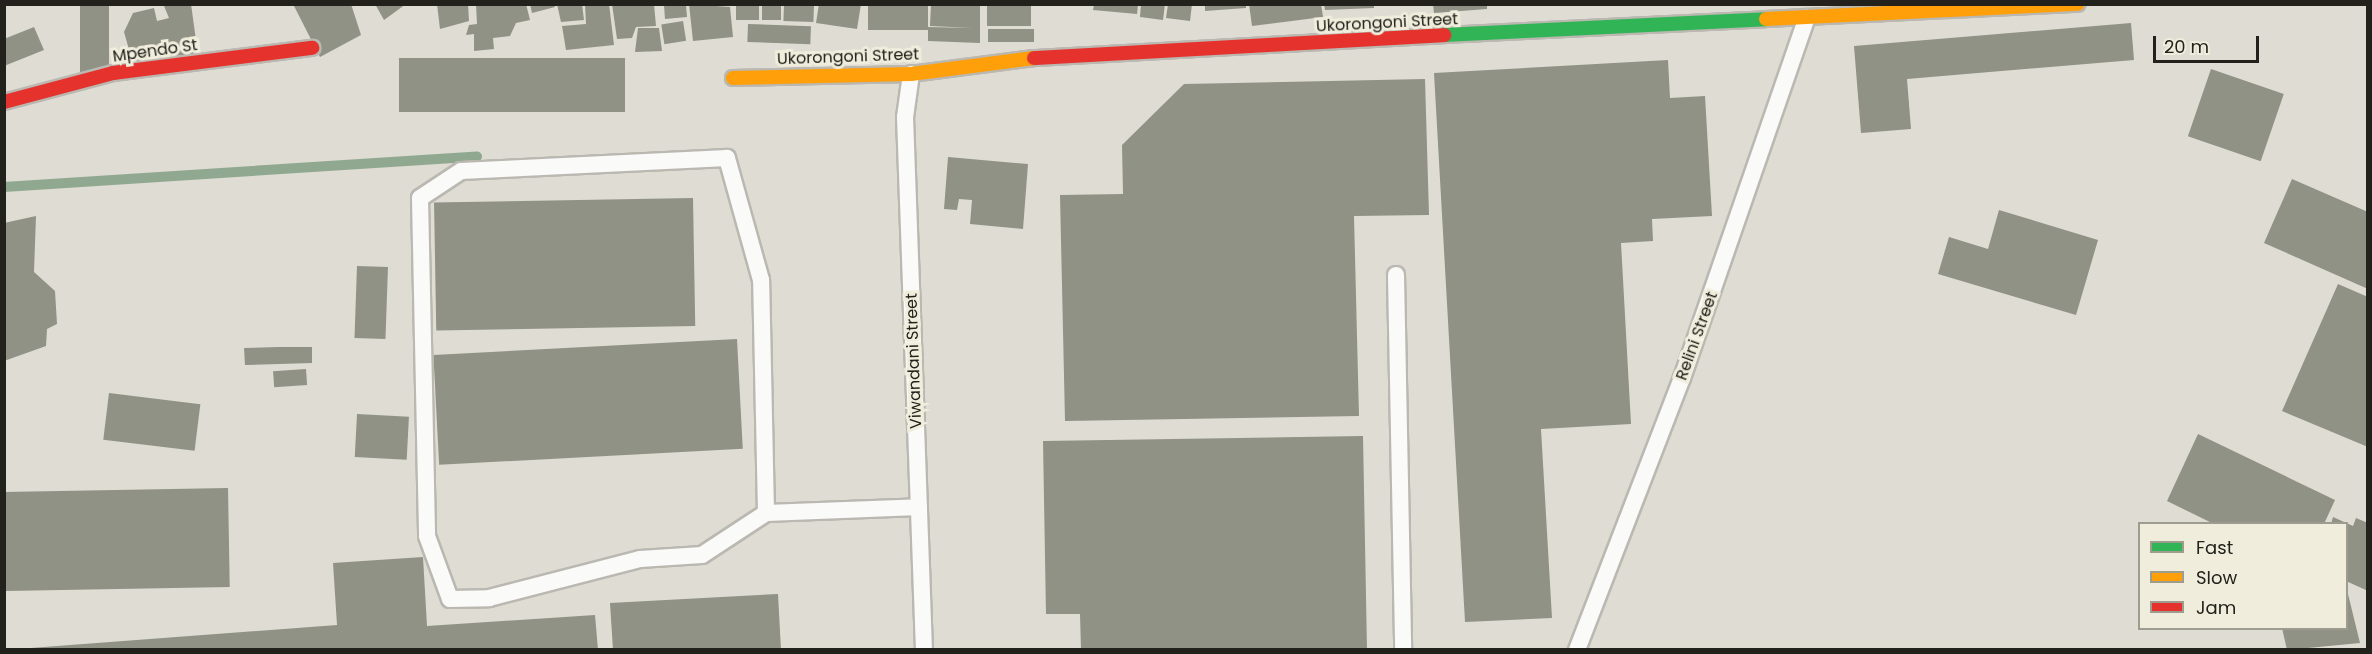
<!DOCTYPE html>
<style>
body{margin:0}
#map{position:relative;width:2372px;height:654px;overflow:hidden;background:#dedcd3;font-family:Poppins,sans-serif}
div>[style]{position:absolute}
.stream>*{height:10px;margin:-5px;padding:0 5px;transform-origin:5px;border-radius:5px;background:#91a890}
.building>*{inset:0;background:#909286;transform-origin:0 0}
.roads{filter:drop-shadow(2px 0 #bab8b1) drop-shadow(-2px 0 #bab8b1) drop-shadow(0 2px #bab8b1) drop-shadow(0 -2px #bab8b1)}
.lane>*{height:16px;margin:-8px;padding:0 8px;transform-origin:8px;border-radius:8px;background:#fafaf8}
.fast>*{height:14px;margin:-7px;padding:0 7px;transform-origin:7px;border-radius:7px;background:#30b455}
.slow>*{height:14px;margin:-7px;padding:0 7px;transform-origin:7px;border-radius:7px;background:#ff9f0a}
.jam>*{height:14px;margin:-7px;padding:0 7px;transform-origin:7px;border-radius:7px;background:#e5322d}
span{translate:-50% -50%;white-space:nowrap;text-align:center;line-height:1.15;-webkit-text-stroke:6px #f0eddc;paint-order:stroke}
.street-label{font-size:16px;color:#22211b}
.frame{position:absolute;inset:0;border:6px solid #22211b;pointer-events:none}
.legend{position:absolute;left:2138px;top:522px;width:210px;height:108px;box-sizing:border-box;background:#f0eddc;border:2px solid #9e9b8f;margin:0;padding:8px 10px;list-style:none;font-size:18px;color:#22211b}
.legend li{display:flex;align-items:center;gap:12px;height:30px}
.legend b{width:30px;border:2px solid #9e9b8f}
.scale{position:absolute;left:2153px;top:36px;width:106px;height:27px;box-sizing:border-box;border:3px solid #22211b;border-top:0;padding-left:8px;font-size:18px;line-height:21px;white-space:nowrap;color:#22211b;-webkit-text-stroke:4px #f0eddc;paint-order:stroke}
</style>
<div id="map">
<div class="stream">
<div style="left:4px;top:187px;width:474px;rotate:-3.7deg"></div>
</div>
<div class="building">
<div style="left:80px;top:4px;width:29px;height:70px"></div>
<div style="clip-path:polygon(191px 4px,198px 55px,134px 67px,124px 32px,133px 13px,154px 8px,157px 21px,169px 18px,164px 6px)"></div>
<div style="clip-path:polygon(293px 4px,351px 4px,361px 35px,320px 57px)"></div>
<div style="clip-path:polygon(375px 4px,406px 4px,384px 20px)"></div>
<div style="clip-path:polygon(437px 4px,468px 4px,469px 21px,440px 29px)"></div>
<div style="clip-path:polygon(476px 4px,526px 4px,530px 20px,516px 23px,510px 36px,493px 38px,494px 49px,474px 51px,474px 34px,466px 35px,469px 25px,477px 24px)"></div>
<div style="clip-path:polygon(530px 4px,554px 4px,555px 7px,532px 13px)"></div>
<div style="clip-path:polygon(557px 4px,582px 4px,584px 20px,561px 22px)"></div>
<div style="clip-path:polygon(585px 4px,609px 4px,614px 45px,566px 50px,562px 26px,586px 24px)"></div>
<div style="clip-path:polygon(612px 4px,654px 4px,656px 26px,636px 27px,632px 38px,617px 39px)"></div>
<div style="clip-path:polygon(689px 4px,730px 7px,733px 37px,693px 41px)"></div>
<div style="left:736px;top:4px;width:23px;height:16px"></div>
<div style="left:762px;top:4px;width:19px;height:16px"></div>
<div style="left:784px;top:4px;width:30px;height:17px;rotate:2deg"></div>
<div style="clip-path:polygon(819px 4px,861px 4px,857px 29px,816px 23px)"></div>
<div style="left:868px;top:4px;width:60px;height:26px"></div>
<div style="clip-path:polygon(931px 4px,980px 4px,980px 43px,928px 41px,928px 27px,973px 28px,930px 26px)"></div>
<div style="left:987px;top:4px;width:44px;height:22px"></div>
<div style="clip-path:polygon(1141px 4px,1165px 4px,1163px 20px,1140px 17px)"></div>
<div style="clip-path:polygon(1168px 4px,1192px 4px,1190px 21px,1166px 18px)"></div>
<div style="clip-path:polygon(1205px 4px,1246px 4px,1246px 8px,1205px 11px)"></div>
<div style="clip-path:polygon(1249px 4px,1321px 4px,1323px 17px,1252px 26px)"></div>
<div style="clip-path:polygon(1324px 4px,1374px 4px,1374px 8px,1325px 10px)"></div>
<div style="clip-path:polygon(1433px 4px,1487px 4px,1487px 9px,1434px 13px)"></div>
<div style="clip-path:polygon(664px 5px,686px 5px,687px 17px,665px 19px)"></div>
<div style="clip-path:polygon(1094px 5px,1138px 5px,1137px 14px,1093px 10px)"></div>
<div style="left:683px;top:21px;width:20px;height:22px;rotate:81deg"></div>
<div style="clip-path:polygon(2131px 23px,2134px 60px,1907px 79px,1911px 129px,1861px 133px,1854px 46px)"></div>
<div style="left:748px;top:24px;width:63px;height:18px;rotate:2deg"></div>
<div style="clip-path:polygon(34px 27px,44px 50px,4px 66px,4px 39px)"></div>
<div style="clip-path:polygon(638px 28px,659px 28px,662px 51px,635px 52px)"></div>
<div style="left:988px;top:29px;width:46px;height:13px"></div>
<div style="left:625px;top:58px;width:54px;height:226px;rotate:90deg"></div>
<div style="clip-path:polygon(1668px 60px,1670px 98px,1705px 96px,1712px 216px,1652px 219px,1653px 241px,1621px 243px,1631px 424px,1541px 429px,1552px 618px,1465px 622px,1434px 73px)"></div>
<div style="left:2211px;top:69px;width:77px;height:71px;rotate:19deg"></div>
<div style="clip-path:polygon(1425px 79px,1429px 215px,1354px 216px,1359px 416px,1065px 421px,1060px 195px,1123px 194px,1122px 145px,1184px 84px)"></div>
<div style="clip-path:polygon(948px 157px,1028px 164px,1023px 229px,970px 224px,972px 200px,959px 199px,957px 210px,944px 209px)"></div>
<div style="clip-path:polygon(2292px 179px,2368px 212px,2368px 289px,2264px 243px)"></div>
<div style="left:693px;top:198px;width:128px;height:259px;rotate:89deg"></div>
<div style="clip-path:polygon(1999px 210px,2098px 240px,2076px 315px,1938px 274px,1949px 237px,1988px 249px)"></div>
<div style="clip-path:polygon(36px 216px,34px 272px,55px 291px,57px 324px,47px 329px,46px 346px,4px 361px,4px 223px)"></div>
<div style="left:357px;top:266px;width:31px;height:72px;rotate:2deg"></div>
<div style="clip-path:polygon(2338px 284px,2368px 297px,2368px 447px,2282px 411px)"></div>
<div style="left:737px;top:339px;width:110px;height:304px;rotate:87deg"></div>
<div style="clip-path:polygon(279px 347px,312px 347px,312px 363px,245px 365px,244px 348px)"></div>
<div style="left:306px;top:369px;width:16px;height:33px;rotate:86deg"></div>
<div style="left:109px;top:393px;width:92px;height:47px;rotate:7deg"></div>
<div style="left:357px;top:414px;width:52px;height:43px;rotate:3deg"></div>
<div style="clip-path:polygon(2198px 434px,2335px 500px,2324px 524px,2214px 524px,2167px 501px)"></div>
<div style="clip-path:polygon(1363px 436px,1367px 650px,1081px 650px,1080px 614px,1046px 614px,1043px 441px)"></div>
<div style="left:228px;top:488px;width:99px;height:224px;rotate:89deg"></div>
<div style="clip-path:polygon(2333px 517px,2353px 526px,2356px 518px,2368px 523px,2368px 591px,2346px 581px,2346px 524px,2331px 524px)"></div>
<div style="clip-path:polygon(423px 557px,427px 626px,595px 615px,598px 650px,4px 650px,337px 625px,333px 563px)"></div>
<div style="clip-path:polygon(2347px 590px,2360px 643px,2287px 650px,2282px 628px,2346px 628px)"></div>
<div style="clip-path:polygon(778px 594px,781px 650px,613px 650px,610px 603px)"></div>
</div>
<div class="roads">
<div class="lane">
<div style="left:911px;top:74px;width:43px;rotate:97.9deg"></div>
<div style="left:905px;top:117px;width:533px;rotate:87.96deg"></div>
<div style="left:1396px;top:275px;width:375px;rotate:88.9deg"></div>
<div style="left:766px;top:513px;width:233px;rotate:-91.2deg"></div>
<div style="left:761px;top:280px;width:127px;rotate:-105.6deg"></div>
<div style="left:727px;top:158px;width:266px;rotate:177.2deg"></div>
<div style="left:461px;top:171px;width:49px;rotate:146.6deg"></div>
<div style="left:420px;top:198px;width:338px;rotate:88.8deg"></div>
<div style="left:427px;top:536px;width:67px;rotate:69.9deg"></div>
<div style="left:450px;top:599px;width:39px;rotate:-1deg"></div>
<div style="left:489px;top:598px;width:156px;rotate:-14.5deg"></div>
<div style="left:640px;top:559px;width:62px;rotate:-3.7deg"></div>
<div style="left:702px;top:555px;width:77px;rotate:-33.3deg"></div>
<div style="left:766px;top:513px;width:153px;rotate:-2.2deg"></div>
<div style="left:1577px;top:650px;width:292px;rotate:-68.9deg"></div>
<div style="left:1682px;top:378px;width:381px;rotate:-70.9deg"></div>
</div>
<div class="fast">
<div style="left:1444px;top:35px;width:322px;rotate:-2.8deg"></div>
</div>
<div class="slow">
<div style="left:1766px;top:19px;width:312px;rotate:-2.8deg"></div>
<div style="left:733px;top:78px;width:178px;rotate:-1.3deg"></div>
<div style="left:911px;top:74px;width:124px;rotate:-7.4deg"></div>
</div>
<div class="jam">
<div style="left:1034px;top:58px;width:411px;rotate:-3.2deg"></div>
<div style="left:4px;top:102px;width:113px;rotate:-14.9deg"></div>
<div style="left:113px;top:73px;width:201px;rotate:-7.2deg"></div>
</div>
</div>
<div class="street-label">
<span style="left:1387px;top:23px;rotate:-3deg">Ukorongoni Street</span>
<span style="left:155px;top:51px;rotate:-8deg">Mpendo St</span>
<span style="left:848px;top:57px;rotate:-2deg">Ukorongoni Street</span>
<span style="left:1697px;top:336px;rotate:-70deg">Relini Street</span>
<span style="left:914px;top:361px;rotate:-92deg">Viwandani Street</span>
</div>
<div class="frame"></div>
<ul class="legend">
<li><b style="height:8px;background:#30b455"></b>Fast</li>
<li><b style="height:8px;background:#ff9f0a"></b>Slow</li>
<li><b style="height:8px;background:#e5322d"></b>Jam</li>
</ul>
<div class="scale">20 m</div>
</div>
